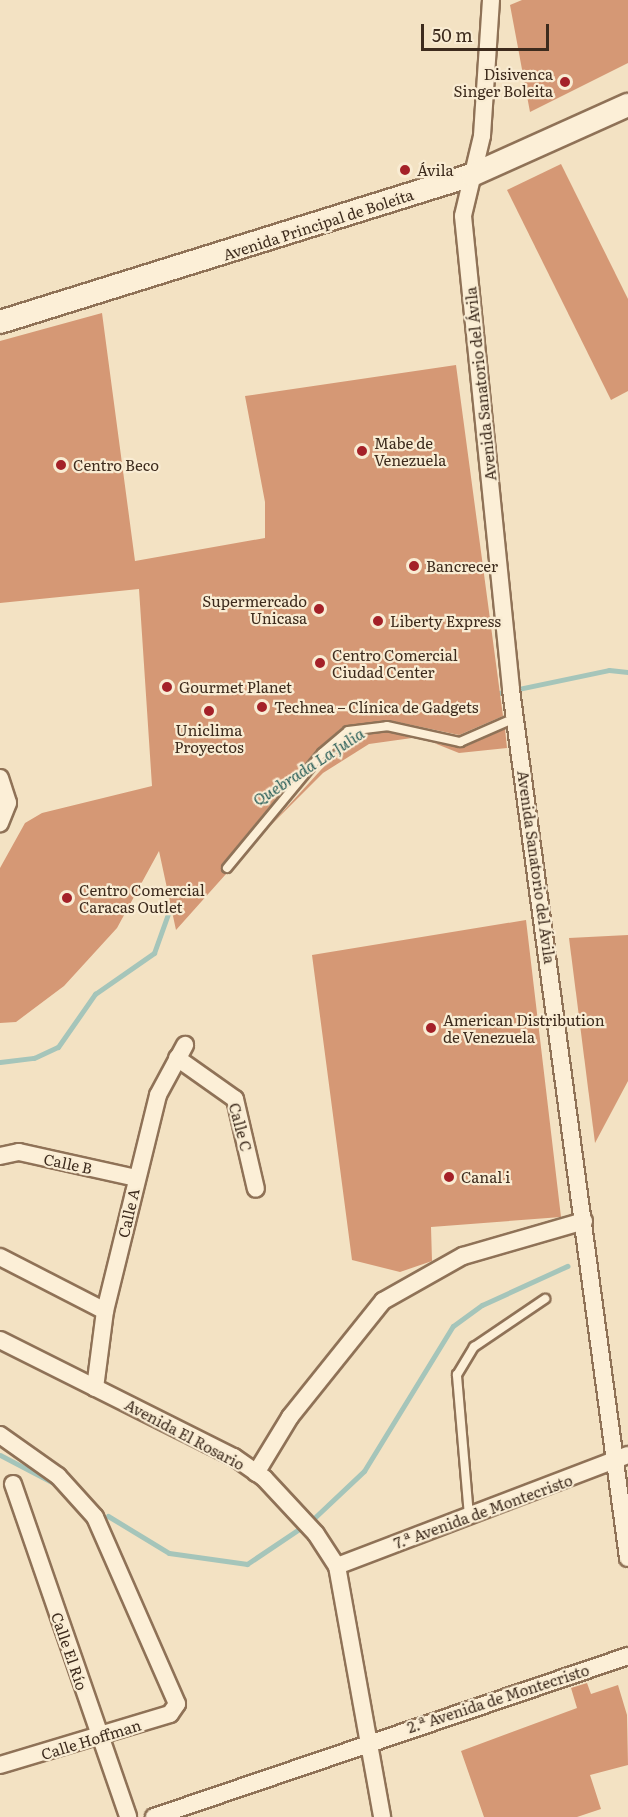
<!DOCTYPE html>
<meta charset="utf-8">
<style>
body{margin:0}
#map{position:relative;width:628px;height:1817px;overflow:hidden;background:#f3e2c3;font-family:Literata,serif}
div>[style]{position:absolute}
.stream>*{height:5px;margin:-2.5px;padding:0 2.5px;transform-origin:2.5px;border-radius:2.5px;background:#a5c5ba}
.building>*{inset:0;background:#d59875}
.roads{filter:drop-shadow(2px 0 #8f7257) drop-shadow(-2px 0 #8f7257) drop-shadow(0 2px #8f7257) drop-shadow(0 -2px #8f7257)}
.lane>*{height:8px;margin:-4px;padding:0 4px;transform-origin:4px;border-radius:4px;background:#fcefd7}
.street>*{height:16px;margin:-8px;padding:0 8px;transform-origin:8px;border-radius:8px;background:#fcefd7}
.secondary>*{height:22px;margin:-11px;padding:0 11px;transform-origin:11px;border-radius:11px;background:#fcefd7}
.dots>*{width:16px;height:16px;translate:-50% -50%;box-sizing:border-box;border:3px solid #f9ecd3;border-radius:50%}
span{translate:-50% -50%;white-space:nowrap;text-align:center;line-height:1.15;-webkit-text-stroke:4.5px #f9ecd3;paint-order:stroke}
.poi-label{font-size:15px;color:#3d2b1d}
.right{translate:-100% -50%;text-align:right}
.left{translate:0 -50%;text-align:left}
.street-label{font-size:15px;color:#3d2b1d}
.water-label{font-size:16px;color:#2b5f59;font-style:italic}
.scale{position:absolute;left:421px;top:24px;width:128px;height:27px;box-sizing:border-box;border:3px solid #3d2b1d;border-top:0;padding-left:8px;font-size:18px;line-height:21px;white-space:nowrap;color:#3d2b1d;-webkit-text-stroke:4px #f9ecd3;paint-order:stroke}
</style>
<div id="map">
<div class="stream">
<div style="left:494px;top:694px;width:117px;rotate:-11.8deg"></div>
<div style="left:609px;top:670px;width:19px;rotate:6deg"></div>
<div style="left:325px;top:755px;width:69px;rotate:-32.5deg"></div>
<div style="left:292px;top:776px;width:20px;rotate:-33deg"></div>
<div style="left:0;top:1062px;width:34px;rotate:-7deg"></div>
<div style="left:34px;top:1058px;width:26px;rotate:-25deg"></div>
<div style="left:58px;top:1047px;width:65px;rotate:-55.1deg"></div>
<div style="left:95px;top:994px;width:72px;rotate:-34.8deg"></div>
<div style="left:154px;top:953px;width:56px;rotate:-70.3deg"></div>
<div style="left:0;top:1455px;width:67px;rotate:27.7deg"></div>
<div style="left:108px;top:1516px;width:71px;rotate:31.2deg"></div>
<div style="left:169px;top:1553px;width:79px;rotate:8deg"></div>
<div style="left:247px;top:1564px;width:77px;rotate:-33.9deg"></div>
<div style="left:311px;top:1521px;width:73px;rotate:-43.3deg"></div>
<div style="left:364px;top:1471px;width:170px;rotate:-58.5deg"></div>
<div style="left:453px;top:1326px;width:36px;rotate:-36deg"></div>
<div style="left:482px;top:1305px;width:94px;rotate:-24.6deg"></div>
</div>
<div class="building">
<div style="clip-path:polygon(522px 0,628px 0,628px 63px,530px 112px,510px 5px)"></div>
<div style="clip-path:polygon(561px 164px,628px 299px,628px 391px,611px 400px,507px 190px)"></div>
<div style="clip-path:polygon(102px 313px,135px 561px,265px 538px,265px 502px,245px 396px,456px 365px,503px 716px,459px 735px,388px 720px,344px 726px,317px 749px,222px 864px,226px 874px,176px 930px,159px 851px,117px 928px,64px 986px,16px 1022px,0 1023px,0 868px,25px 823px,42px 813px,152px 786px,139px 589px,0 603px,0 341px)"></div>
<div style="clip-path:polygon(505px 729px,507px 748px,459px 753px,434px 743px,462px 748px)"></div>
<div style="clip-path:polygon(387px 732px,412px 738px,369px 744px,323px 773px,267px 829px,351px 737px)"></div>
<div style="clip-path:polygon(526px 920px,561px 1217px,431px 1227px,432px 1261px,400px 1272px,352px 1260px,312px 955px)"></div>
<div style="clip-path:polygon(628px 935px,628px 1081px,595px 1143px,569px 938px)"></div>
<div style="clip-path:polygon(587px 1683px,591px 1694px,618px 1685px,627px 1715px,628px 1765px,590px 1775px,601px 1809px,577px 1817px,484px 1817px,461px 1751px,577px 1708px,571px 1688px)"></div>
</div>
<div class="roads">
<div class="lane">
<div style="left:227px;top:868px;width:149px;rotate:-50.4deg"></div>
<div style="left:322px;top:753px;width:34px;rotate:-40deg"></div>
<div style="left:348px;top:731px;width:39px;rotate:-7deg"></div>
<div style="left:387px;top:726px;width:75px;rotate:12.4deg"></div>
<div style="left:460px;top:742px;width:60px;rotate:-23.6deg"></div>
<div style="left:469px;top:1516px;width:142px;rotate:-94.9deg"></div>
<div style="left:457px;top:1375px;width:33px;rotate:-59deg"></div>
<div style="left:474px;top:1347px;width:86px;rotate:-34.1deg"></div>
</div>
<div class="street">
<div style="left:491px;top:0;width:136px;rotate:93.8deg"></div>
<div style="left:482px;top:136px;width:82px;rotate:103.4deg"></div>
<div style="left:463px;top:216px;width:476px;rotate:84.2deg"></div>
<div style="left:511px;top:690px;width:876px;rotate:82.32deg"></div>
<div style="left:0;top:778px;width:26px;rotate:72deg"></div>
<div style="left:8px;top:803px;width:22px;rotate:112deg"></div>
<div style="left:177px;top:1058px;width:71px;rotate:35.3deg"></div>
<div style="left:235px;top:1099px;width:92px;rotate:76.9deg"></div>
<div style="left:0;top:1156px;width:19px;rotate:-12deg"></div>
<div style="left:19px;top:1152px;width:120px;rotate:12.5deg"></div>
<div style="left:0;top:1257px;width:118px;rotate:27.2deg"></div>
<div style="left:0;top:1340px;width:262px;rotate:26.6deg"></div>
<div style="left:234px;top:1457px;width:37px;rotate:35deg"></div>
<div style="left:264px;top:1478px;width:76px;rotate:47.1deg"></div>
<div style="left:316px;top:1534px;width:38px;rotate:57deg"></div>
<div style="left:337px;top:1566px;width:255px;rotate:79.8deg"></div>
<div style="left:95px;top:1388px;width:78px;rotate:-82.6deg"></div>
<div style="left:105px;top:1311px;width:222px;rotate:-76.2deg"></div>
<div style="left:158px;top:1095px;width:57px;rotate:-61.6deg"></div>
<div style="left:0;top:1435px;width:71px;rotate:35.3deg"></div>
<div style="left:58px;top:1476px;width:55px;rotate:47.9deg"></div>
<div style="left:95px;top:1517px;width:204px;rotate:66.3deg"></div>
<div style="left:177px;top:1704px;width:12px;rotate:125deg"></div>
<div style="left:170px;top:1714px;width:177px;rotate:163.3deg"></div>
<div style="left:256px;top:1473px;width:66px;rotate:-58.7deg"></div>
<div style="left:290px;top:1417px;width:149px;rotate:-51.3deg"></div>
<div style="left:383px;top:1301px;width:92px;rotate:-29.4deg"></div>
<div style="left:463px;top:1256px;width:126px;rotate:-16.1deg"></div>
<div style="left:13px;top:1484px;width:352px;rotate:70.9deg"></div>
<div style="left:337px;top:1566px;width:311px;rotate:-20.9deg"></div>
<div style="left:154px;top:1817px;width:501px;rotate:-18.76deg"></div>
</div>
<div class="secondary">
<div style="left:0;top:322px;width:494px;rotate:-17.3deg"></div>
<div style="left:472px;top:175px;width:171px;rotate:-24.2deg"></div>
</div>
</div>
<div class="dots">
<div style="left:565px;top:82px;background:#a42128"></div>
<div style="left:405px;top:170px;background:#a42128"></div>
<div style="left:362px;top:451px;background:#a42128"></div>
<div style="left:61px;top:465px;background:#a42128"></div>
<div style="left:414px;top:566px;background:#a42128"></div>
<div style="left:319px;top:609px;background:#a42128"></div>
<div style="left:378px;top:621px;background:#a42128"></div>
<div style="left:320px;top:663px;background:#a42128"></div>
<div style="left:167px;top:687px;background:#a42128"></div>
<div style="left:262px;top:707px;background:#a42128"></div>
<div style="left:209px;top:711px;background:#a42128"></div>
<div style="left:67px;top:898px;background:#a42128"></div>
<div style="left:431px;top:1028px;background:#a42128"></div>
<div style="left:449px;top:1177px;background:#a42128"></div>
</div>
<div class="poi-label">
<span class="right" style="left:553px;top:82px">Disivenca<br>Singer Boleita</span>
<span class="left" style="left:417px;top:170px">Ávila</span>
<span class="left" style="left:374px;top:451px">Mabe de<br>Venezuela</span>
<span class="left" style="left:73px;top:465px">Centro Beco</span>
<span class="left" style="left:426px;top:566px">Bancrecer</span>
<span class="right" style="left:307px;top:609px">Supermercado<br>Unicasa</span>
<span class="left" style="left:390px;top:621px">Liberty Express</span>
<span class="left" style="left:332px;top:663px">Centro Comercial<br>Ciudad Center</span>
<span class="left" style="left:179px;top:687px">Gourmet Planet</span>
<span class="left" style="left:274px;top:707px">Technea – Clínica de Gadgets</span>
<span style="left:209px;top:738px">Uniclima<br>Proyectos</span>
<span class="left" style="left:79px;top:898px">Centro Comercial<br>Caracas Outlet</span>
<span class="left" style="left:443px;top:1028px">American Distribution<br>de Venezuela</span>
<span class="left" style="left:461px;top:1177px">Canal i</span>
</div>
<div class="street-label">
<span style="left:318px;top:224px;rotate:-18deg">Avenida Principal de Boleíta</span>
<span style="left:480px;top:384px;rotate:-96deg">Avenida Sanatorio del Ávila</span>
<span style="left:537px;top:867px;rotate:82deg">Avenida Sanatorio del Ávila</span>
<span style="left:241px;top:1127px;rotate:75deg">Calle C</span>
<span style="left:68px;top:1163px;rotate:12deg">Calle B</span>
<span style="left:128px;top:1213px;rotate:-77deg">Calle A</span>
<span style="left:185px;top:1434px;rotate:28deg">Avenida El Rosario</span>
<span style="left:483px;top:1511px;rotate:-20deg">7.ª Avenida de Montecristo</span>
<span style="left:70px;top:1651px;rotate:71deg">Calle El Río</span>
<span style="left:498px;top:1698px;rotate:-18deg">2.ª Avenida de Montecristo</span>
<span style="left:91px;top:1739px;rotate:-17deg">Calle Hoffman</span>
</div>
<div class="water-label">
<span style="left:308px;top:766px;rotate:-33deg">Quebrada La Julia</span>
</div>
<div class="scale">50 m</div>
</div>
